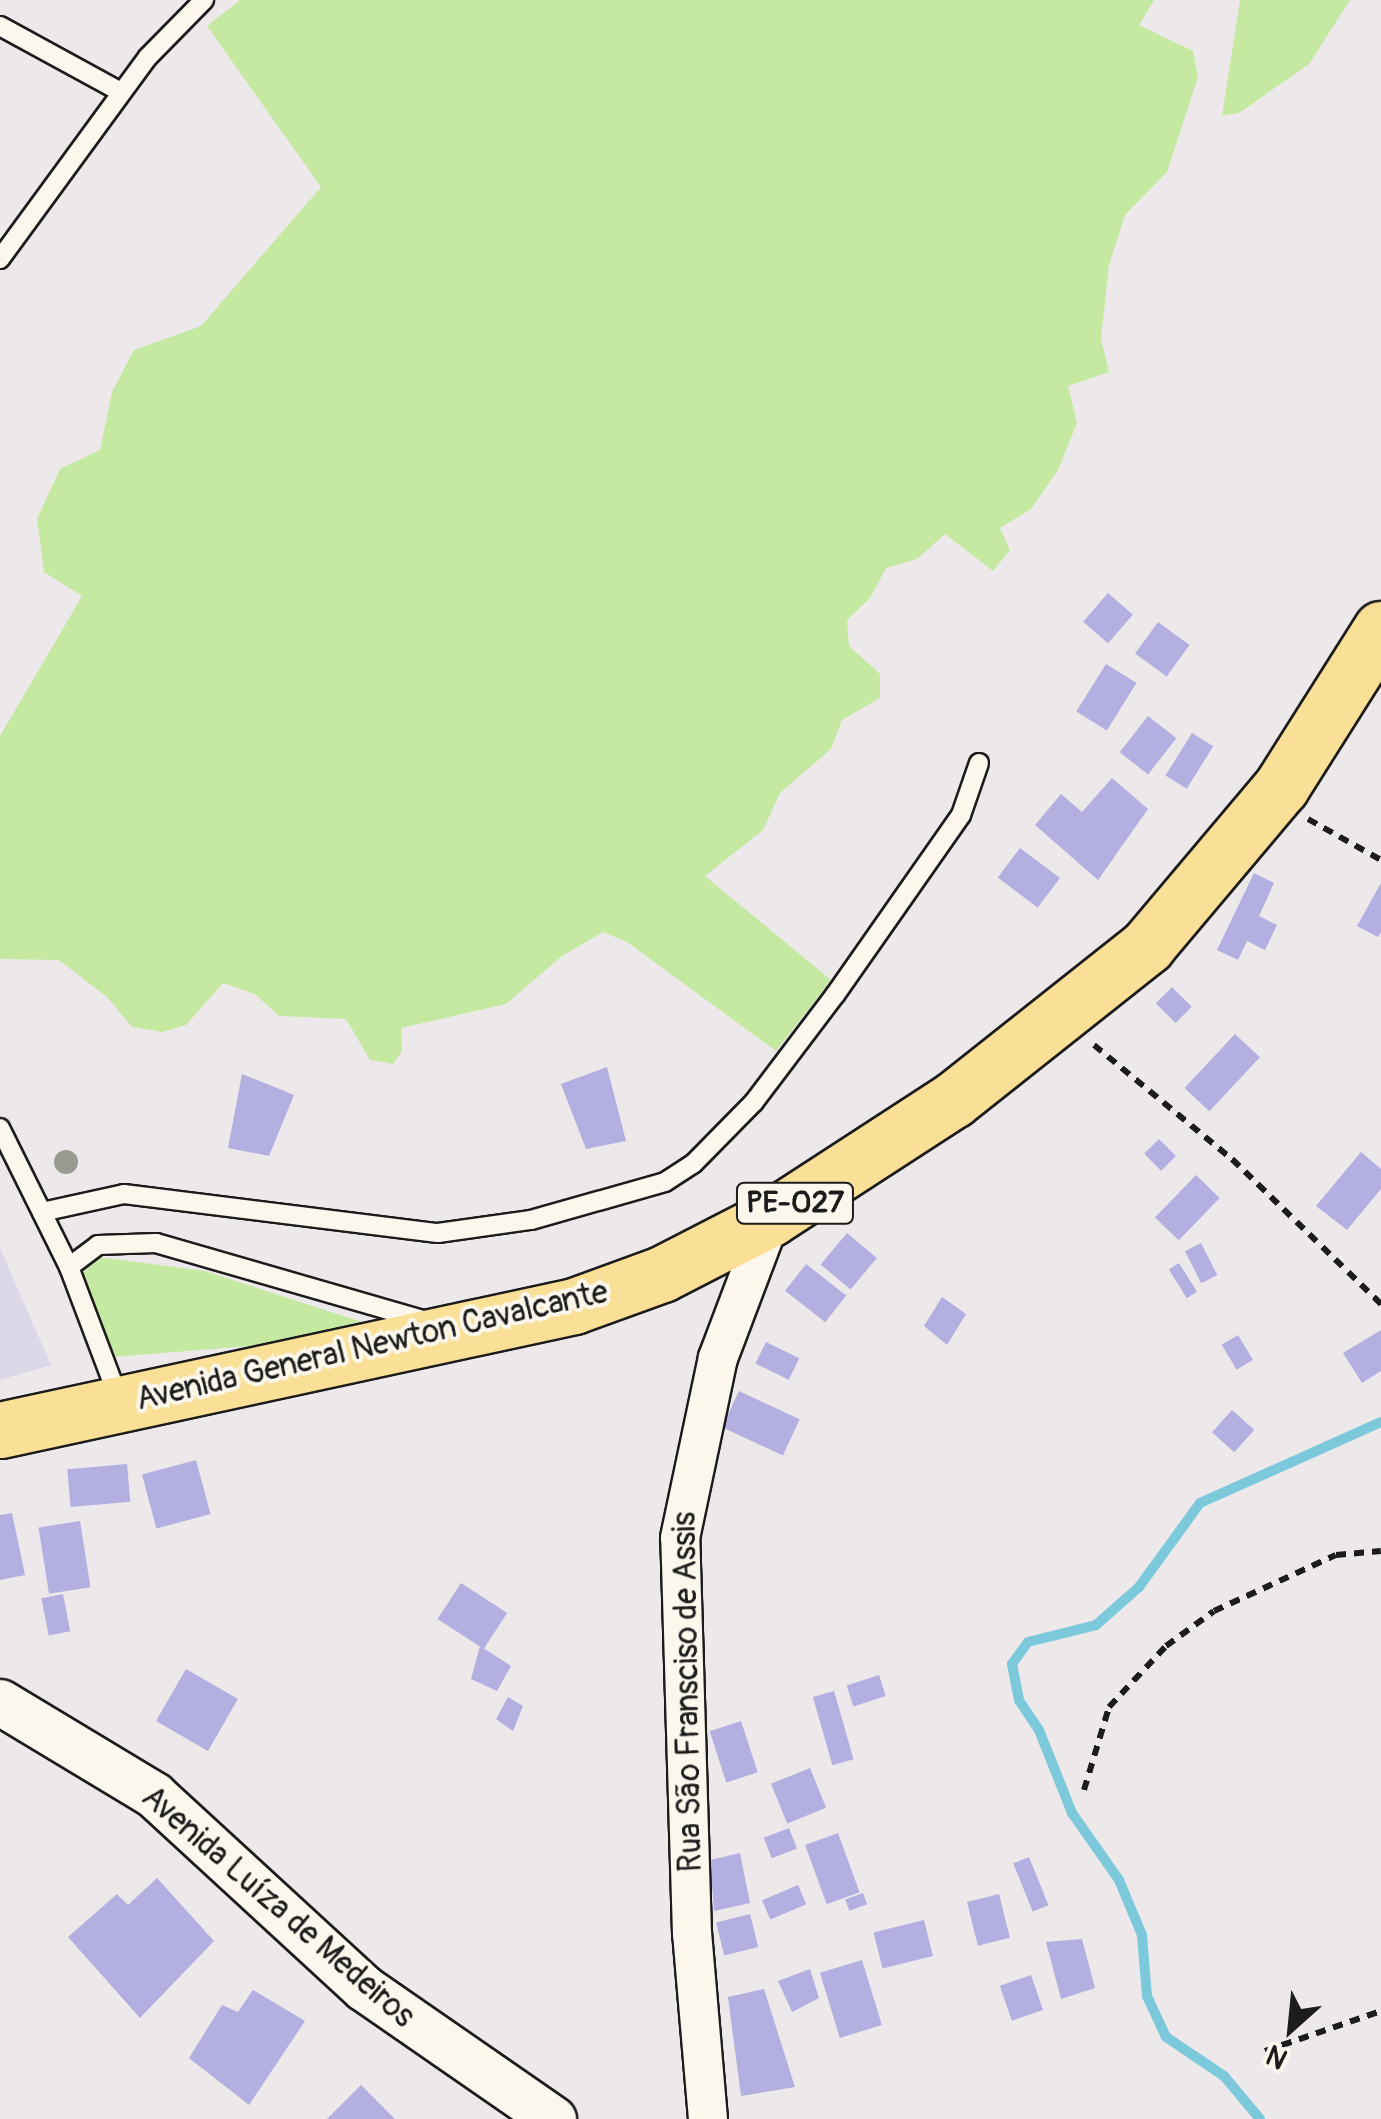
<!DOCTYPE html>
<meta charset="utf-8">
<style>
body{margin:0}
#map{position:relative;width:1381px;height:2119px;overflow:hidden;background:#ede9ea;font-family:Pangolin,sans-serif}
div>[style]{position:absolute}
.built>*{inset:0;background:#dcd8e7}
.green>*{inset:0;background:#c6e9a2}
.stream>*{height:10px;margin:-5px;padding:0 5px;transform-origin:5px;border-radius:5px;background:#7dc9dc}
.building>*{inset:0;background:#b3afe0;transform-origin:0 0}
.path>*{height:6px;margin-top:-3px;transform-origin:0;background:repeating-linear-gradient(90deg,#1c1c1c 0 10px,transparent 0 18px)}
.roads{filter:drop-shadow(2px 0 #1c1c1c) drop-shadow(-2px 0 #1c1c1c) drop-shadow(0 2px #1c1c1c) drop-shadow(0 -2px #1c1c1c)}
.service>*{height:18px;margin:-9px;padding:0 9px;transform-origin:9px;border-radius:9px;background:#fbf7ec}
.minor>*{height:38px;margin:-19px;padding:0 19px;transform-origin:19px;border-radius:19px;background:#fbf7ec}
.tertiary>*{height:45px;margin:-22.5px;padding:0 22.5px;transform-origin:22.5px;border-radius:22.5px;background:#fbf7ec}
.primary>*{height:55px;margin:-27.5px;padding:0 27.5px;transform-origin:27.5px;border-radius:27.5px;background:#fadf96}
.trees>*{width:24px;height:24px;margin:-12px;border-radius:50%;background:#969a8f}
span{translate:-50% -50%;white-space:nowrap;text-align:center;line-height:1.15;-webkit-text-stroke:8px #fbf7ec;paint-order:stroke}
.shield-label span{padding:2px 8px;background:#fbf7ec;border:2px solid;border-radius:8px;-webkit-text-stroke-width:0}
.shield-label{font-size:30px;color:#1c1c1c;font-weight:700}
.street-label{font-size:32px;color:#1c1c1c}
.north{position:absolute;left:1241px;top:1979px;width:100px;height:100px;-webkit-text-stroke:8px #fbf7ec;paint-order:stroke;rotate:207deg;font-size:28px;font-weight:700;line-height:40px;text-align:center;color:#1c1c1c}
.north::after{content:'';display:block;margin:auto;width:35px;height:45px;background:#1c1c1c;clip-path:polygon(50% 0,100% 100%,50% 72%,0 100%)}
</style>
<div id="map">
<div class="built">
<div style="clip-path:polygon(0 1248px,51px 1365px,0 1380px)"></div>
</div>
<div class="green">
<div style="clip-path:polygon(240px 0,1154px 0,1139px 25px,1193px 51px,1198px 77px,1167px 172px,1125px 215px,1109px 265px,1101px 339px,1109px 372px,1068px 386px,1077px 423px,1058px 470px,1031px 509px,1000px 528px,1010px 550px,993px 571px,945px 534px,917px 559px,886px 568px,870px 598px,847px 620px,849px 646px,880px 674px,880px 698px,842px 720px,831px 749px,780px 793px,763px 830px,705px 876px,831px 980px,776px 1051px,627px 942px,603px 932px,562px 956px,506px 1004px,401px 1028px,402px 1051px,393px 1064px,370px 1060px,346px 1019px,279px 1016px,255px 994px,223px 983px,186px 1025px,162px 1032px,132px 1027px,108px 998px,59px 960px,0 959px,0 736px,82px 596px,44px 572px,37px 519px,60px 469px,100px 450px,112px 392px,134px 350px,201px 326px,321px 187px,207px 26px)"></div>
<div style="clip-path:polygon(1240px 0,1350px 0,1309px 64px,1239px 113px,1222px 116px)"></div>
<div style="clip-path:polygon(99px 1257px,205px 1271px,399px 1334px,114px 1357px,81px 1275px)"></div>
</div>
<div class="stream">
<div style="left:1260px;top:2119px;width:56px;rotate:-129.9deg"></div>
<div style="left:1224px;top:2076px;width:70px;rotate:-146.1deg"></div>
<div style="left:1166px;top:2037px;width:45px;rotate:-114.9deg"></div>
<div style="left:1147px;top:1996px;width:61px;rotate:-94.7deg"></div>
<div style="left:1142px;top:1935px;width:60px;rotate:-112.7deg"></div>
<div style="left:1119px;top:1880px;width:82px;rotate:-125deg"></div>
<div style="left:1072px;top:1813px;width:89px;rotate:-111.7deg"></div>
<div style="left:1039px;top:1730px;width:36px;rotate:-124deg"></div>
<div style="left:1019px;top:1700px;width:37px;rotate:-101deg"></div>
<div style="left:1012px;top:1664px;width:27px;rotate:-54deg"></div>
<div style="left:1028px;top:1642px;width:70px;rotate:-14deg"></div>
<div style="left:1096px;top:1625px;width:57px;rotate:-41.5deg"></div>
<div style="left:1139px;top:1587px;width:104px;rotate:-54deg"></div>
<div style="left:1200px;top:1503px;width:198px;rotate:-24.1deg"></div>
</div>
<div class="building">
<div style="left:1108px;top:593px;width:33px;height:38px;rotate:41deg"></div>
<div style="left:1158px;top:622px;width:39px;height:39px;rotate:36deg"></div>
<div style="left:1106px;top:664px;width:36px;height:56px;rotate:32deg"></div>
<div style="left:1148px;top:716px;width:36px;height:46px;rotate:38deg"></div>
<div style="left:1192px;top:733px;width:25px;height:50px;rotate:32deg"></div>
<div style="clip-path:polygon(1112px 778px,1148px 809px,1098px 880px,1035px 825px,1061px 794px,1082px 812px)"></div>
<div style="left:1020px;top:848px;width:50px;height:37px;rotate:37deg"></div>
<div style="clip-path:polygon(1254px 873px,1274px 883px,1259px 916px,1277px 925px,1265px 950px,1247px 941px,1238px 960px,1217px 950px)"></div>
<div style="clip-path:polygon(1381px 883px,1381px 932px,1378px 937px,1357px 926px)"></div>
<div style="left:1172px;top:987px;width:28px;height:23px;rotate:45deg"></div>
<div style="left:1235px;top:1034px;width:34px;height:74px;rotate:43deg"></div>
<div style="clip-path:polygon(607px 1067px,626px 1141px,586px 1149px,561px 1084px)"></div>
<div style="clip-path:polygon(242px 1074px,294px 1095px,269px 1156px,228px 1148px)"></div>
<div style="left:1159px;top:1139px;width:24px;height:21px;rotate:45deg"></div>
<div style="clip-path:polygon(1361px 1152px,1381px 1169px,1381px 1189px,1347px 1230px,1316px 1206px)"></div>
<div style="left:1196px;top:1175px;width:33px;height:59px;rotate:44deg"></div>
<div style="left:847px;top:1233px;width:39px;height:41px;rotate:40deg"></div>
<div style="left:1201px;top:1243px;width:36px;height:18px;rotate:63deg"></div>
<div style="left:1179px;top:1263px;width:34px;height:12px;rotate:58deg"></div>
<div style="left:806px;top:1264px;width:51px;height:34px;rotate:38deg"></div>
<div style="clip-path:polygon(942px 1297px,966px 1314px,947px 1345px,924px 1326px)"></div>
<div style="clip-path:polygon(1381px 1330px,1381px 1371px,1362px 1383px,1343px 1353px)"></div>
<div style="left:1238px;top:1335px;width:29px;height:19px;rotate:59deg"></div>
<div style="left:766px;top:1342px;width:37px;height:24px;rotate:26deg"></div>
<div style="left:739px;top:1391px;width:67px;height:40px;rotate:25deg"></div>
<div style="left:1232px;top:1410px;width:30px;height:30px;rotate:42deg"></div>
<div style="left:196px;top:1460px;width:56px;height:56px;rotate:75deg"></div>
<div style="left:127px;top:1464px;width:38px;height:60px;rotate:85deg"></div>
<div style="clip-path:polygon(12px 1513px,25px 1575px,0 1580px,0 1515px)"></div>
<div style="left:80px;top:1521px;width:67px;height:42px;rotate:81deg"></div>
<div style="left:461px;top:1583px;width:55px;height:43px;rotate:33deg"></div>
<div style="left:63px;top:1594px;width:38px;height:22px;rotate:79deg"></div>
<div style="clip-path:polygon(480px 1646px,511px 1666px,497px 1691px,471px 1679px)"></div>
<div style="left:186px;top:1669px;width:60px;height:60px;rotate:30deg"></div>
<div style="left:879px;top:1675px;width:22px;height:34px;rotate:72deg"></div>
<div style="left:834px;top:1691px;width:71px;height:22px;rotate:74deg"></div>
<div style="clip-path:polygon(508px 1697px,523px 1706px,513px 1731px,496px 1719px)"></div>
<div style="left:741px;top:1721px;width:54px;height:33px;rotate:72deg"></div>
<div style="left:810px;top:1768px;width:43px;height:42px;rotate:68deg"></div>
<div style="left:789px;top:1828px;width:22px;height:27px;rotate:69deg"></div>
<div style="left:838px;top:1833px;width:63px;height:35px;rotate:70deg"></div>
<div style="clip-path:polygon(740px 1853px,750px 1903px,714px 1911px,710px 1860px)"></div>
<div style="left:1029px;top:1857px;width:52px;height:17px;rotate:68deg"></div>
<div style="clip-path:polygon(157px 1878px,214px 1941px,140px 2018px,68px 1937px,117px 1894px,128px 1905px)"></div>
<div style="left:798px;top:1885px;width:21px;height:39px;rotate:67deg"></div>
<div style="left:863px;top:1893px;width:12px;height:19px;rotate:70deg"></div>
<div style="left:999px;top:1894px;width:45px;height:33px;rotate:76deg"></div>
<div style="left:750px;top:1914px;width:34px;height:35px;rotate:76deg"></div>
<div style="left:924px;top:1920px;width:37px;height:52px;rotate:76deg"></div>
<div style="clip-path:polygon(1082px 1939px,1095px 1988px,1061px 1999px,1046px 1942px)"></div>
<div style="left:862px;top:1960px;width:68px;height:44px;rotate:73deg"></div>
<div style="clip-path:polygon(810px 1969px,819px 1998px,792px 2012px,778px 1981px)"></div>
<div style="left:1031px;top:1975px;width:37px;height:33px;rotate:71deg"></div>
<div style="clip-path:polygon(764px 1989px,795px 2087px,741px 2096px,728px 1997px)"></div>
<div style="clip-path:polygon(253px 1990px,305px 2021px,249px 2105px,189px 2058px,222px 2005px,238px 2012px)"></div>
<div style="clip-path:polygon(361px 2085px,395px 2119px,327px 2119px)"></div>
</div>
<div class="path">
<div style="left:1308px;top:819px;width:84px;rotate:29.3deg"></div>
<div style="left:1094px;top:1045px;width:179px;rotate:39.6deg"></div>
<div style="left:1232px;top:1159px;width:208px;rotate:44.2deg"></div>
<div style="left:1084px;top:1790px;width:87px;rotate:-73.2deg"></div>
<div style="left:1109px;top:1707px;width:83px;rotate:-46.9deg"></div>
<div style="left:1166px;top:1646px;width:59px;rotate:-36.1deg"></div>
<div style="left:1214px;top:1611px;width:134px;rotate:-24.7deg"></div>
<div style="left:1336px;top:1555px;width:45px;rotate:-5.1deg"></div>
<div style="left:1265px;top:2051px;width:123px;rotate:-19deg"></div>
</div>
<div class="roads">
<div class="service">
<div style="left:0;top:26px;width:138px;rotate:28.6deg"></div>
<div style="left:0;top:259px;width:250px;rotate:-53.8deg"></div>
<div style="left:148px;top:57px;width:80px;rotate:-45.5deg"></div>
<div style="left:0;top:1128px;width:155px;rotate:63.6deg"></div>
<div style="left:69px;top:1267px;width:139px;rotate:69.3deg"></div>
<div style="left:42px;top:1212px;width:84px;rotate:-12.4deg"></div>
<div style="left:124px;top:1194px;width:316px;rotate:7.1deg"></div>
<div style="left:438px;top:1233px;width:94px;rotate:-8deg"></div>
<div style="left:531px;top:1220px;width:139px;rotate:-15.8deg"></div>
<div style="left:665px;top:1182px;width:33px;rotate:-33deg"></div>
<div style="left:693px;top:1164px;width:87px;rotate:-45.5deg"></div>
<div style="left:754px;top:1102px;width:134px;rotate:-52.9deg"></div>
<div style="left:835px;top:995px;width:220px;rotate:-55deg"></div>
<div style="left:961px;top:815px;width:55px;rotate:-70.9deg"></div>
<div style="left:69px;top:1267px;width:36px;rotate:-37deg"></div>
<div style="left:98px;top:1245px;width:58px;rotate:-2deg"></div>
<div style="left:156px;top:1243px;width:281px;rotate:16.1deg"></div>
</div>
<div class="minor">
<div style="left:708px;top:2119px;width:186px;rotate:-94.9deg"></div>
<div style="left:692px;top:1934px;width:396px;rotate:-91.7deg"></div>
<div style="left:680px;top:1538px;width:184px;rotate:-78.1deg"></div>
<div style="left:718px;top:1358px;width:150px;rotate:-69.3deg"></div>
</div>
<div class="tertiary">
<div style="left:0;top:1702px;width:180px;rotate:31.1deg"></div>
<div style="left:154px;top:1795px;width:285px;rotate:42.6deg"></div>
<div style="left:364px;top:1988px;width:230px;rotate:34.7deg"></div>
</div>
<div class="primary">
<div style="left:0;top:1430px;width:587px;rotate:-12.19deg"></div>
<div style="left:574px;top:1306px;width:94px;rotate:-20deg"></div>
<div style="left:662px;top:1274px;width:123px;rotate:-27.2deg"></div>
<div style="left:771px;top:1218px;width:217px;rotate:-33deg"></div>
<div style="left:953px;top:1100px;width:248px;rotate:-38.4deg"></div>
<div style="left:1147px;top:946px;width:208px;rotate:-49.9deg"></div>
<div style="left:1281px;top:787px;width:187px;rotate:-57.7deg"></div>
</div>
</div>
<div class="trees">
<div style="left:66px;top:1162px"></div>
</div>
<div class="shield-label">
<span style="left:795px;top:1203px">PE-027</span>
</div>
<div class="street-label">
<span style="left:372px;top:1346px;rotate:-13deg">Avenida General Newton Cavalcante</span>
<span style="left:688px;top:1692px;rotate:-91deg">Rua São Fransciso de Assis</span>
<span style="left:278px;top:1907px;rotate:41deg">Avenida Luíza de Medeiros</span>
</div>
<div class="north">N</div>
</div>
